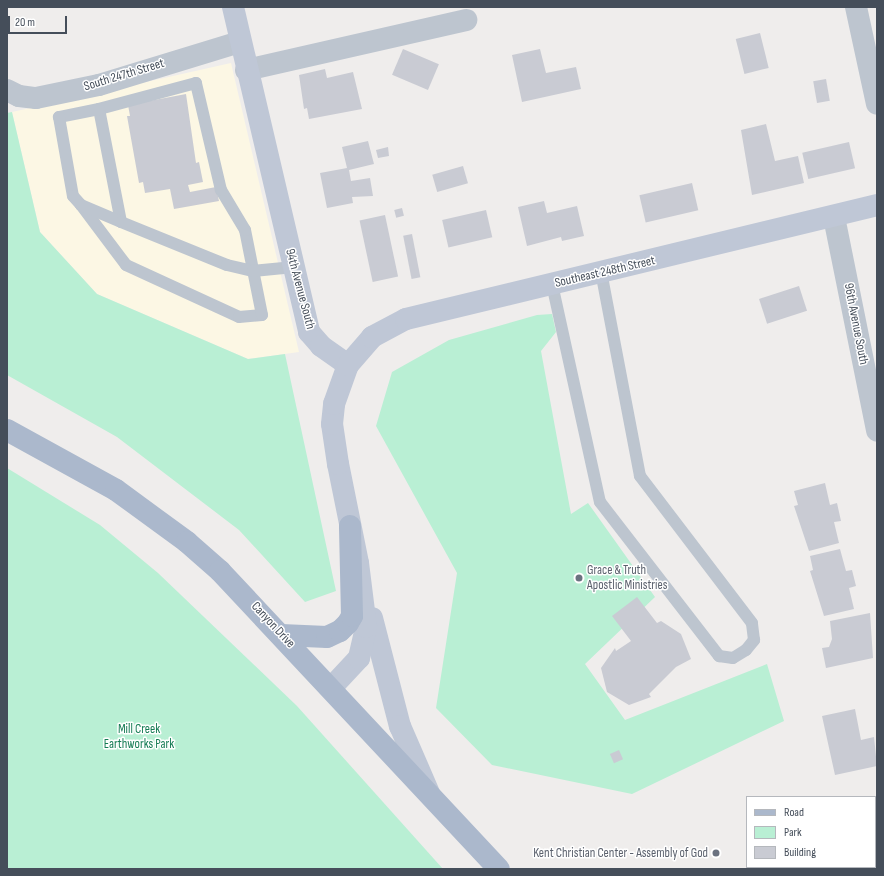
<!DOCTYPE html>
<style>
body{margin:0}
#map{position:relative;width:884px;height:876px;overflow:hidden;background:#efedec;font-family:"Sofia Sans Condensed",sans-serif}
div>[style]{position:absolute}
.commercial>*{inset:0;background:#fcf7e4}
.green>*{inset:0;background:#b9efd4}
.building>*{inset:0;background:#c9cbd3;transform-origin:0 0}
.lane>*{height:12px;margin:-6px;padding:0 6px;transform-origin:6px;border-radius:6px;background:#bdc5cf}
.street>*{height:22px;margin:-11px;padding:0 11px;transform-origin:11px;border-radius:11px;background:#bdc5cf}
.secondary>*{height:22px;margin:-11px;padding:0 11px;transform-origin:11px;border-radius:11px;background:#bfc7d6}
.primary>*{height:22px;margin:-11px;padding:0 11px;transform-origin:11px;border-radius:11px;background:#abb8cc}
.dots>*{width:11px;height:11px;translate:-50% -50%;box-sizing:border-box;border:2px solid #fff;border-radius:50%}
span{translate:-50% -50%;white-space:nowrap;text-align:center;line-height:1.15;-webkit-text-stroke:3px #fff;paint-order:stroke}
.street-label{font-size:13px;color:#454e5a}
.worship-label{font-size:13px;color:#5b616d}
.left{translate:0 -50%;text-align:left}
.right{translate:-100% -50%;text-align:right}
.park-label{font-size:13px;color:#157c54}
.frame{position:absolute;inset:0;border:8px solid #454e5a;pointer-events:none}
.legend{position:absolute;left:746px;top:796px;width:130px;height:72px;box-sizing:border-box;background:#fff;border:1px solid #b5b8bd;margin:0;padding:5px 7px;list-style:none;font-size:12px;color:#454e5a}
.legend li{display:flex;align-items:center;gap:8px;height:20px}
.legend b{width:20px;border:1px solid #b5b8bd}
.scale{position:absolute;left:8px;top:16px;width:59px;height:18px;box-sizing:border-box;border:2px solid #454e5a;border-top:0;padding-left:5px;font-size:12px;line-height:14px;white-space:nowrap;color:#454e5a;-webkit-text-stroke:3px #fff;paint-order:stroke}
</style>
<div id="map">
<div class="commercial">
<div style="clip-path:polygon(231px 63px,299px 352px,248px 359px,97px 294px,40px 232px,12px 112px)"></div>
</div>
<div class="green">
<div style="clip-path:polygon(12px 112px,40px 232px,97px 294px,248px 359px,285px 354px,336px 591px,305px 602px,239px 530px,117px 437px,7px 375px,7px 113px)"></div>
<div style="clip-path:polygon(552px 314px,556px 332px,541px 351px,571px 514px,588px 503px,655px 597px,585px 664px,625px 720px,767px 664px,784px 721px,632px 794px,492px 765px,436px 708px,457px 573px,376px 426px,392px 372px,449px 340px,537px 315px)"></div>
<div style="clip-path:polygon(7px 468px,100px 525px,158px 573px,297px 706px,443px 869px,7px 869px)"></div>
</div>
<div class="building">
<div style="left:760px;top:33px;width:36px;height:25px;rotate:76deg"></div>
<div style="left:403px;top:49px;width:39px;height:28px;rotate:23deg"></div>
<div style="clip-path:polygon(540px 49px,546px 73px,576px 67px,581px 89px,522px 102px,512px 55px)"></div>
<div style="clip-path:polygon(325px 69px,327px 78px,353px 72px,362px 109px,309px 119px,307px 108px,304px 109px,299px 75px)"></div>
<div style="left:826px;top:79px;width:22px;height:13px;rotate:80deg"></div>
<div style="clip-path:polygon(186px 94px,196px 163px,199px 162px,203px 182px,188px 185px,190px 192px,216px 187px,219px 201px,174px 209px,170px 189px,145px 193px,143px 182px,139px 183px,127px 116px,130px 116px,128px 105px)"></div>
<div style="clip-path:polygon(766px 124px,775px 161px,798px 156px,804px 183px,752px 195px,741px 130px)"></div>
<div style="clip-path:polygon(368px 141px,374px 164px,349px 170px,351px 181px,370px 178px,373px 196px,352px 197px,353px 203px,327px 208px,320px 173px,347px 168px,342px 147px)"></div>
<div style="left:849px;top:142px;width:27px;height:48px;rotate:77deg"></div>
<div style="clip-path:polygon(388px 147px,389px 156px,378px 158px,376px 150px)"></div>
<div style="left:463px;top:166px;width:18px;height:32px;rotate:74deg"></div>
<div style="left:692px;top:183px;width:28px;height:54px;rotate:77deg"></div>
<div style="clip-path:polygon(544px 201px,547px 213px,577px 206px,584px 236px,562px 241px,561px 237px,527px 246px,518px 207px)"></div>
<div style="left:402px;top:208px;width:8px;height:8px;rotate:76deg"></div>
<div style="left:486px;top:210px;width:28px;height:45px;rotate:77deg"></div>
<div style="left:385px;top:215px;width:63px;height:26px;rotate:78deg"></div>
<div style="left:412px;top:234px;width:44px;height:9px;rotate:79deg"></div>
<div style="left:799px;top:286px;width:26px;height:42px;rotate:72deg"></div>
<div style="clip-path:polygon(825px 483px,830px 505px,837px 503px,841px 521px,834px 522px,839px 543px,809px 551px,794px 506px,798px 505px,794px 491px)"></div>
<div style="clip-path:polygon(840px 549px,846px 571px,852px 570px,856px 586px,849px 588px,854px 609px,824px 616px,810px 571px,813px 570px,810px 556px)"></div>
<div style="clip-path:polygon(637px 597px,657px 623px,661px 621px,681px 634px,691px 659px,676px 667px,649px 694px,651px 697px,629px 705px,607px 692px,601px 668px,615px 648px,616px 651px,631px 641px,612px 616px)"></div>
<div style="clip-path:polygon(870px 613px,873px 658px,826px 668px,822px 648px,829px 647px,832px 639px,830px 621px)"></div>
<div style="clip-path:polygon(855px 709px,861px 740px,874px 737px,877px 766px,835px 775px,822px 716px)"></div>
<div style="left:619px;top:750px;width:10px;height:10px;rotate:66deg"></div>
</div>
<div class="lane">
<div style="left:81px;top:205px;width:75px;rotate:53.1deg"></div>
<div style="left:126px;top:265px;width:124px;rotate:24.7deg"></div>
<div style="left:239px;top:317px;width:23px;rotate:-5deg"></div>
<div style="left:262px;top:315px;width:87px;rotate:-101.3deg"></div>
<div style="left:245px;top:230px;width:47px;rotate:-121deg"></div>
<div style="left:221px;top:190px;width:110px;rotate:-103.2deg"></div>
<div style="left:196px;top:83px;width:100px;rotate:165deg"></div>
<div style="left:121px;top:222px;width:115px;rotate:-101deg"></div>
<div style="left:99px;top:109px;width:41px;rotate:168.7deg"></div>
<div style="left:59px;top:117px;width:80px;rotate:80deg"></div>
<div style="left:73px;top:196px;width:12px;rotate:48deg"></div>
<div style="left:81px;top:205px;width:43px;rotate:23deg"></div>
<div style="left:121px;top:222px;width:114px;rotate:22.1deg"></div>
<div style="left:227px;top:265px;width:27px;rotate:13deg"></div>
<div style="left:253px;top:271px;width:41px;rotate:-5.6deg"></div>
<div style="left:552px;top:284px;width:223px;rotate:77.6deg"></div>
<div style="left:600px;top:502px;width:195px;rotate:52.3deg"></div>
<div style="left:719px;top:656px;width:14px;rotate:8deg"></div>
<div style="left:733px;top:658px;width:15px;rotate:-32deg"></div>
<div style="left:746px;top:650px;width:13px;rotate:-51deg"></div>
<div style="left:754px;top:640px;width:17px;rotate:-97deg"></div>
<div style="left:752px;top:623px;width:185px;rotate:-127.3deg"></div>
<div style="left:640px;top:476px;width:208px;rotate:-100.8deg"></div>
</div>
<div class="street">
<div style="left:856px;top:7px;width:99px;rotate:77.8deg"></div>
<div style="left:246px;top:70px;width:226px;rotate:-12.8deg"></div>
<div style="left:7px;top:90px;width:13px;rotate:27deg"></div>
<div style="left:19px;top:96px;width:17px;rotate:7deg"></div>
<div style="left:36px;top:98px;width:64px;rotate:-11.7deg"></div>
<div style="left:99px;top:85px;width:147px;rotate:-17deg"></div>
<div style="left:834px;top:217px;width:218px;rotate:78.6deg"></div>
</div>
<div class="secondary">
<div style="left:233px;top:7px;width:334px;rotate:76.8deg"></div>
<div style="left:309px;top:332px;width:18px;rotate:49deg"></div>
<div style="left:321px;top:346px;width:33px;rotate:35deg"></div>
<div style="left:372px;top:618px;width:112px;rotate:75.5deg"></div>
<div style="left:400px;top:726px;width:73px;rotate:66.6deg"></div>
<div style="left:331px;top:688px;width:41px;rotate:-47deg"></div>
<div style="left:359px;top:658px;width:32px;rotate:-77deg"></div>
<div style="left:366px;top:627px;width:64px;rotate:-97.1deg"></div>
<div style="left:358px;top:563px;width:101px;rotate:-101.4deg"></div>
<div style="left:338px;top:464px;width:40px;rotate:-98.5deg"></div>
<div style="left:332px;top:424px;width:20px;rotate:-84deg"></div>
<div style="left:334px;top:404px;width:41px;rotate:-70.3deg"></div>
<div style="left:348px;top:365px;width:37px;rotate:-49deg"></div>
<div style="left:372px;top:337px;width:38px;rotate:-28deg"></div>
<div style="left:406px;top:319px;width:485px;rotate:-13.6deg"></div>
</div>
<div class="primary">
<div style="left:7px;top:430px;width:124px;rotate:28.8deg"></div>
<div style="left:116px;top:490px;width:88px;rotate:36.2deg"></div>
<div style="left:187px;top:542px;width:44px;rotate:41.3deg"></div>
<div style="left:220px;top:571px;width:408px;rotate:46.9deg"></div>
<div style="left:281px;top:635px;width:46px;rotate:2.5deg"></div>
<div style="left:327px;top:637px;width:14px;rotate:-25deg"></div>
<div style="left:340px;top:631px;width:11px;rotate:-45deg"></div>
<div style="left:348px;top:623px;width:8px;rotate:-60deg"></div>
<div style="left:352px;top:616px;width:90px;rotate:-91.3deg"></div>
</div>
<div class="dots">
<div style="left:579px;top:578px;background:#6b7280"></div>
<div style="left:716px;top:853px;background:#6b7280"></div>
</div>
<div class="street-label">
<span style="left:124px;top:75px;rotate:-17deg">South 247th Street</span>
<span style="left:605px;top:272px;rotate:-13deg">Southeast 248th Street</span>
<span style="left:300px;top:289px;rotate:75deg">94th Avenue South</span>
<span style="left:856px;top:324px;rotate:79deg">96th Avenue South</span>
<span style="left:273px;top:625px;rotate:47deg">Canyon Drive</span>
</div>
<div class="worship-label">
<span class="left" style="left:587px;top:578px">Grace &amp; Truth<br>Apostlic Ministries</span>
<span class="right" style="left:708px;top:853px">Kent Christian Center - Assembly of God</span>
</div>
<div class="park-label">
<span style="left:139px;top:737px">Mill Creek<br>Earthworks Park</span>
</div>
<div class="frame"></div>
<ul class="legend">
<li><b style="height:5px;background:#abb8cc"></b>Road</li>
<li><b style="height:11px;background:#b9efd4"></b>Park</li>
<li><b style="height:11px;background:#c9cbd3"></b>Building</li>
</ul>
<div class="scale">20 m</div>
</div>
